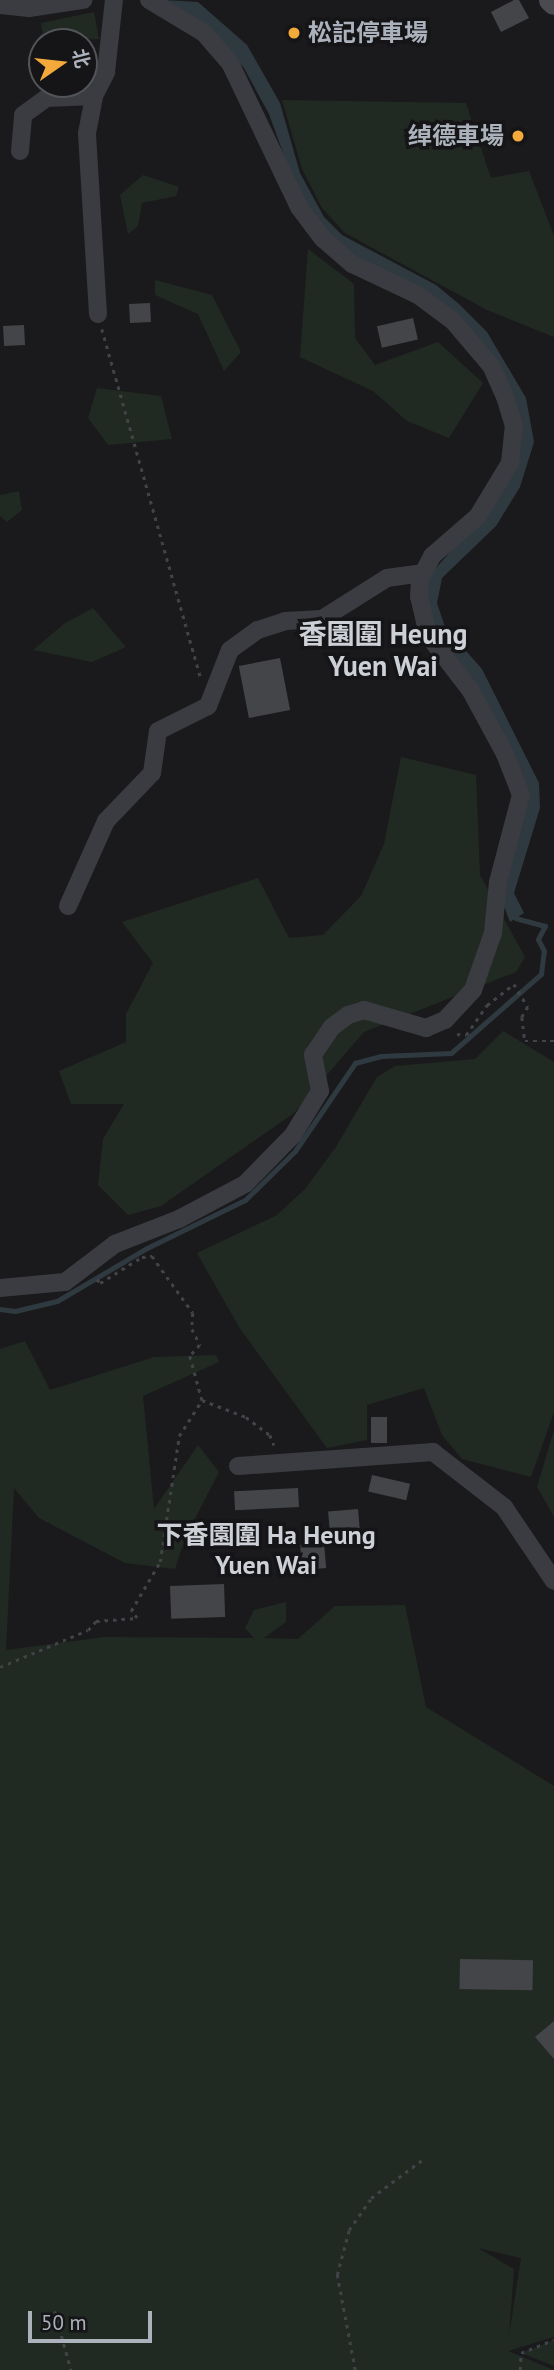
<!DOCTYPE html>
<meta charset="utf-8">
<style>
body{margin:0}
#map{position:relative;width:554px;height:2370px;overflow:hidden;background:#1a1a1c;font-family:"PT Sans","Noto Sans SC",sans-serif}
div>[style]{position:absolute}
.green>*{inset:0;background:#212a22}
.water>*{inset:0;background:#2f3a40}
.stream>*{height:5px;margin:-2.5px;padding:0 2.5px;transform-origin:2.5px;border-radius:2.5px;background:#2f3a40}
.building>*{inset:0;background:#444549;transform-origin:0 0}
.path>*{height:2.5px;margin-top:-1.25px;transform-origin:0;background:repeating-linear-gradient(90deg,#414348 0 3.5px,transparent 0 8.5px)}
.street>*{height:18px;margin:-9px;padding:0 9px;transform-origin:9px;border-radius:9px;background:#3b3c41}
.secondary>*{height:24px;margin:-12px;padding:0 12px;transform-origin:12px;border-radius:12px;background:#494b51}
.dots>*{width:19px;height:19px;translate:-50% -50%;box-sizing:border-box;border:4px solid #151517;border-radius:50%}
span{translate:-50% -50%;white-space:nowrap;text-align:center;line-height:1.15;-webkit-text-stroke:7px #151517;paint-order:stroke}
.poi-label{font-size:24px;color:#acb2bb;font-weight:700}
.left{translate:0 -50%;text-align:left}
.right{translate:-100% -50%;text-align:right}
.neighbourhood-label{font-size:26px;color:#cdd1d7;font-weight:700}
.quarter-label{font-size:28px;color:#cdd1d7;font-weight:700}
.north{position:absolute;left:28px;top:28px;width:70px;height:70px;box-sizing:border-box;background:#151517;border:2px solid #515459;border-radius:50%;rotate:76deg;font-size:19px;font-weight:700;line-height:28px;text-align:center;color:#acb2bb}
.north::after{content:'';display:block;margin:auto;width:24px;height:32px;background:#f3aa3b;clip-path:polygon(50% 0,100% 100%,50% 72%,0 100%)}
.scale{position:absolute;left:28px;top:2311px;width:124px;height:32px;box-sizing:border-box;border:4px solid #acb2bb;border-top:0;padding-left:9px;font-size:21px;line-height:24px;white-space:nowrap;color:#acb2bb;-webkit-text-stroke:5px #151517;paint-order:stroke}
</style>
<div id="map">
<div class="green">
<div style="clip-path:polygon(94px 12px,99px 39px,44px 42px,41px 23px)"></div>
<div style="clip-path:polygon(282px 100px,466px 103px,491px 178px,529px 171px,554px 236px,554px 337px,487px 310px,345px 233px,322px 208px,302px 169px)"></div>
<div style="clip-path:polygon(143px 175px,179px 187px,176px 196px,142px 203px,138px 226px,128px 234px,120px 195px)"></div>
<div style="clip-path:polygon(308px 249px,354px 284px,355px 338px,375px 365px,438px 342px,483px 383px,449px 438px,407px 421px,373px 391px,300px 357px)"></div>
<div style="clip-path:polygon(155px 280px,212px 295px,241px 352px,224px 371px,198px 314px,155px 295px)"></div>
<div style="clip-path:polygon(97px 388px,161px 396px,172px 439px,108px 445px,88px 418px)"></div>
<div style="clip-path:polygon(19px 491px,22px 510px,7px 522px,0 516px,0 495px)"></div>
<div style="clip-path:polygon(93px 608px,126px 647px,92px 662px,33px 650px,65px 623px)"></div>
<div style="clip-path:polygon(401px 757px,476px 775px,480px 875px,525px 957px,516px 972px,364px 1032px,294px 1113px,161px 1206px,128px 1215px,98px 1185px,103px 1139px,124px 1104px,71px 1104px,59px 1071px,126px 1042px,126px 1014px,153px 963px,122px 922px,258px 878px,289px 938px,323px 935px,361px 896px,384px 844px)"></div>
<div style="clip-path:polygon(503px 1031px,554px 1062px,554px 1412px,531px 1477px,462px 1459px,442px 1435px,424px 1388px,367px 1405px,367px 1440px,327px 1448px,239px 1327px,197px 1253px,277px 1215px,305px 1189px,336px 1147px,377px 1077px,395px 1066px,475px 1059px)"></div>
<div style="clip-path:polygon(evenodd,25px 1341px,50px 1390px,154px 1357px,216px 1355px,219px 1362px,143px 1396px,154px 1509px,198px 1445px,219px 1472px,185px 1538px,175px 1569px,125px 1563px,39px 1518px,14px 1488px,6px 1650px,104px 1637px,254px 1638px,245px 1628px,254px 1610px,286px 1602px,286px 1622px,264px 1638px,298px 1639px,335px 1606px,405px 1605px,426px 1707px,554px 1786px,554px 2337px,508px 2351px,554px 2370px,0 2370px,0 1349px,25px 1341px,478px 2248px,521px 2258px,509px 2336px,514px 2269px,478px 2248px)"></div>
<div style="clip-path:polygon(554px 1430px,554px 1517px,537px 1487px)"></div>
<div style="clip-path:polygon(554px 2340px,554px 2366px,521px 2353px)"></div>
</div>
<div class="water">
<div style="clip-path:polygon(165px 0,198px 2px,247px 45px,280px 103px,300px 173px,324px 217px,342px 235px,436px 285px,459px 304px,487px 332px,526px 398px,534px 442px,520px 487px,496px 526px,442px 578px,437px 603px,445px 627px,482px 669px,539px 783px,540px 808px,514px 893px,524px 913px,510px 922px,502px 901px,525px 807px,426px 619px,428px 577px,498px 498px,519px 450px,473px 336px,348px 256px,301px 202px,269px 114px,244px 68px,208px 26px)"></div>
</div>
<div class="stream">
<div style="left:0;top:1309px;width:15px;rotate:8deg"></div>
<div style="left:15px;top:1311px;width:43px;rotate:-13.4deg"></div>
<div style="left:57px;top:1301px;width:104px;rotate:-30.5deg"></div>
<div style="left:147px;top:1248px;width:109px;rotate:-26.1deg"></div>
<div style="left:245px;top:1200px;width:70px;rotate:-44.4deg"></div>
<div style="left:295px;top:1151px;width:107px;rotate:-55.7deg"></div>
<div style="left:355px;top:1063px;width:27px;rotate:-15deg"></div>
<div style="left:381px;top:1056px;width:70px;rotate:-2.5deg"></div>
<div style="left:451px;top:1053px;width:120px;rotate:-41.3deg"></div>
<div style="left:541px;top:974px;width:23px;rotate:-83deg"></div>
<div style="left:544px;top:951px;width:13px;rotate:-117deg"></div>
<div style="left:538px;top:939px;width:15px;rotate:-62deg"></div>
<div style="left:545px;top:926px;width:30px;rotate:-165deg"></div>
<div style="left:516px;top:918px;width:6px;rotate:-108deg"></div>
</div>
<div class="building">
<div style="clip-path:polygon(514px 0,519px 0,529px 18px,501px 32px,491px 12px)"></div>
<div style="left:150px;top:303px;width:19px;height:21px;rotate:87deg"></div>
<div style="left:413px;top:318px;width:22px;height:37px;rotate:77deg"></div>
<div style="left:24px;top:325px;width:20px;height:21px;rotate:87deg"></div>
<div style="left:280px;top:658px;width:53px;height:42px;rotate:79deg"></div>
<div style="left:371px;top:1417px;width:16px;height:26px"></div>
<div style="left:372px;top:1475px;width:39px;height:17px;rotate:13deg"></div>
<div style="left:298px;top:1488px;width:19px;height:64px;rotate:87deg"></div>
<div style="left:358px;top:1509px;width:25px;height:30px;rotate:85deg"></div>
<div style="left:324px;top:1543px;width:25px;height:24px;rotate:85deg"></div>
<div style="left:224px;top:1584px;width:33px;height:54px;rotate:88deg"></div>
<div style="left:460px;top:1959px;width:73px;height:30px;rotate:1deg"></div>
<div style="clip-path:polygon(554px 2021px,554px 2059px,535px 2037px)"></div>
</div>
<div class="path">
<div style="left:102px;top:329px;width:365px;rotate:74.2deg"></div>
<div style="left:457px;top:1034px;width:9px;rotate:6deg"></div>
<div style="left:466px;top:1035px;width:37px;rotate:-55deg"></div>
<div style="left:487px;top:1005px;width:34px;rotate:-38deg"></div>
<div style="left:514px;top:984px;width:27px;rotate:59deg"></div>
<div style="left:528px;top:1007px;width:12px;rotate:121deg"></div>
<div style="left:522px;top:1017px;width:24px;rotate:83deg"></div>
<div style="left:525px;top:1041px;width:29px"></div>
<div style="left:97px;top:1279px;width:5px;rotate:53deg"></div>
<div style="left:100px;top:1283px;width:49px;rotate:-31.8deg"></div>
<div style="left:142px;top:1257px;width:10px;rotate:-6deg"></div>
<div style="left:152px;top:1256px;width:70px;rotate:54.3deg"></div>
<div style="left:193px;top:1313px;width:16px;rotate:94deg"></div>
<div style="left:192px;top:1329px;width:18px;rotate:63deg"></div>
<div style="left:200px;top:1345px;width:15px;rotate:132deg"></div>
<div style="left:190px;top:1356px;width:46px;rotate:74.7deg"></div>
<div style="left:202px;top:1400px;width:47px;rotate:21.1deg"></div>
<div style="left:246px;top:1417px;width:30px;rotate:37deg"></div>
<div style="left:270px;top:1435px;width:11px;rotate:68deg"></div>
<div style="left:0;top:1667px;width:95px;rotate:-22.8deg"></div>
<div style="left:88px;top:1630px;width:12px;rotate:-48deg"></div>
<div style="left:96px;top:1621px;width:41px;rotate:-4.2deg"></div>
<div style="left:137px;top:1618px;width:9px;rotate:-131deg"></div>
<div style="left:131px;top:1611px;width:57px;rotate:-59.4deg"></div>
<div style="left:160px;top:1562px;width:127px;rotate:-81.4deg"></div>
<div style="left:179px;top:1436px;width:43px;rotate:-57.4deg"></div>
<div style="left:55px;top:2311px;width:61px;rotate:74.8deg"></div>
<div style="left:355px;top:2370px;width:97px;rotate:-100.7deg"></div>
<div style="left:337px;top:2275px;width:47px;rotate:-75.1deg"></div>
<div style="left:349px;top:2230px;width:39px;rotate:-55deg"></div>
<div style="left:371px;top:2198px;width:64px;rotate:-36.7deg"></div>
<div style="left:520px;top:2370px;width:17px;rotate:-87deg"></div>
<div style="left:521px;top:2353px;width:35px;rotate:-22deg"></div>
</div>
<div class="street">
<div style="left:0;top:5px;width:29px;rotate:6deg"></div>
<div style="left:29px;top:8px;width:55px;rotate:-8.4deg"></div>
<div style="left:20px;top:151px;width:36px;rotate:-85deg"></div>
<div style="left:23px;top:115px;width:29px;rotate:-36deg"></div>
<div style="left:46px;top:98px;width:48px;rotate:-2.4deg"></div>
<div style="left:98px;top:314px;width:181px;rotate:-93.5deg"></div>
<div style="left:87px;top:133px;width:38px;rotate:-79deg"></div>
<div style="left:94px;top:96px;width:27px;rotate:-63deg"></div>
<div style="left:106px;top:72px;width:72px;rotate:-83.7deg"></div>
<div style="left:68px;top:906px;width:93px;rotate:-65.9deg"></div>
<div style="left:106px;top:821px;width:66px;rotate:-46.2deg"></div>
<div style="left:152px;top:773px;width:42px;rotate:-81.9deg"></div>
<div style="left:158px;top:731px;width:56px;rotate:-26.6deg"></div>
<div style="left:208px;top:706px;width:60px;rotate:-68.6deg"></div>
<div style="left:230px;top:650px;width:34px;rotate:-36deg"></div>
<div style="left:258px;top:630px;width:28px;rotate:-18deg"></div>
<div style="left:285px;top:621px;width:37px;rotate:-3deg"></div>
<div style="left:322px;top:619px;width:77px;rotate:-32.2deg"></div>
<div style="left:387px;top:578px;width:37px;rotate:-8deg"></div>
<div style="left:0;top:1288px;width:65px;rotate:-5.3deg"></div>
<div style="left:65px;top:1282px;width:63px;rotate:-37.2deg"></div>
<div style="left:115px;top:1244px;width:69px;rotate:-21.3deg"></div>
<div style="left:179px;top:1219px;width:75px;rotate:-27.9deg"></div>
<div style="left:245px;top:1184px;width:69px;rotate:-45.6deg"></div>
<div style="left:293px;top:1135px;width:52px;rotate:-58.5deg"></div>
<div style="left:320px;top:1091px;width:37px;rotate:-101deg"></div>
<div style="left:313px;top:1055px;width:34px;rotate:-56deg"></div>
<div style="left:332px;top:1027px;width:20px;rotate:-37deg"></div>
<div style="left:348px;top:1015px;width:17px;rotate:-17deg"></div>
<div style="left:364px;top:1010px;width:65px;rotate:16.2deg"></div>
<div style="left:426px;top:1028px;width:21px;rotate:-23deg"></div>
<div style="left:445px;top:1020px;width:41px;rotate:-47deg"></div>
<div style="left:473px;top:990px;width:60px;rotate:-70.7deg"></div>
<div style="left:493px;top:933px;width:51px;rotate:-84.4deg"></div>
<div style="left:498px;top:882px;width:90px;rotate:-75.2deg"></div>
<div style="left:521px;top:795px;width:44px;rotate:-111.3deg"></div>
<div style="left:505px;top:754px;width:72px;rotate:-118.4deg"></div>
<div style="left:471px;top:691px;width:71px;rotate:-127.5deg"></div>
<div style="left:428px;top:635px;width:39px;rotate:-103deg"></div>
<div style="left:419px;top:597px;width:18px;rotate:-87deg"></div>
<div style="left:420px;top:579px;width:26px;rotate:-62deg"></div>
<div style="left:432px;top:556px;width:61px;rotate:-41deg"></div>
<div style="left:478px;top:516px;width:62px;rotate:-58.9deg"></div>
<div style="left:510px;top:463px;width:37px;rotate:-84deg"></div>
<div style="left:514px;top:426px;width:28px;rotate:-107deg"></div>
<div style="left:506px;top:399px;width:35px;rotate:-114deg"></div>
<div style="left:492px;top:367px;width:60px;rotate:-130.3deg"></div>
<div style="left:453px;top:321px;width:44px;rotate:-143.4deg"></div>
<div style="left:418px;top:295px;width:73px;rotate:-154.8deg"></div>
<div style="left:352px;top:264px;width:38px;rotate:-139deg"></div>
<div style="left:323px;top:239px;width:40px;rotate:-127deg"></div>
<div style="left:299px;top:207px;width:160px;rotate:-115.6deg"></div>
<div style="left:230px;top:63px;width:40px;rotate:-131deg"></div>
<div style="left:204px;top:33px;width:64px;rotate:-149deg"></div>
<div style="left:238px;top:1466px;width:196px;rotate:-4.1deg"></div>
<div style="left:433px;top:1452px;width:90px;rotate:37.8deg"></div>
<div style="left:504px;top:1507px;width:89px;rotate:56deg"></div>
</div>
<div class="secondary">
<div style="left:551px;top:0;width:4px;rotate:45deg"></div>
</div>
<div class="dots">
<div style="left:294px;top:33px;background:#f3aa3b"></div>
<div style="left:518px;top:136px;background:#f3aa3b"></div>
</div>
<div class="poi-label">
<span class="left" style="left:308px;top:33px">松記停車場</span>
<span class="right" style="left:504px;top:136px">绰德車場</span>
</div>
<div class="neighbourhood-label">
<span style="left:266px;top:1550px">下香園圍 Ha Heung<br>Yuen Wai</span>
</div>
<div class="quarter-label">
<span style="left:383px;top:650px">香園圍 Heung<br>Yuen Wai</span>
</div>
<div class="north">北</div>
<div class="scale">50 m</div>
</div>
